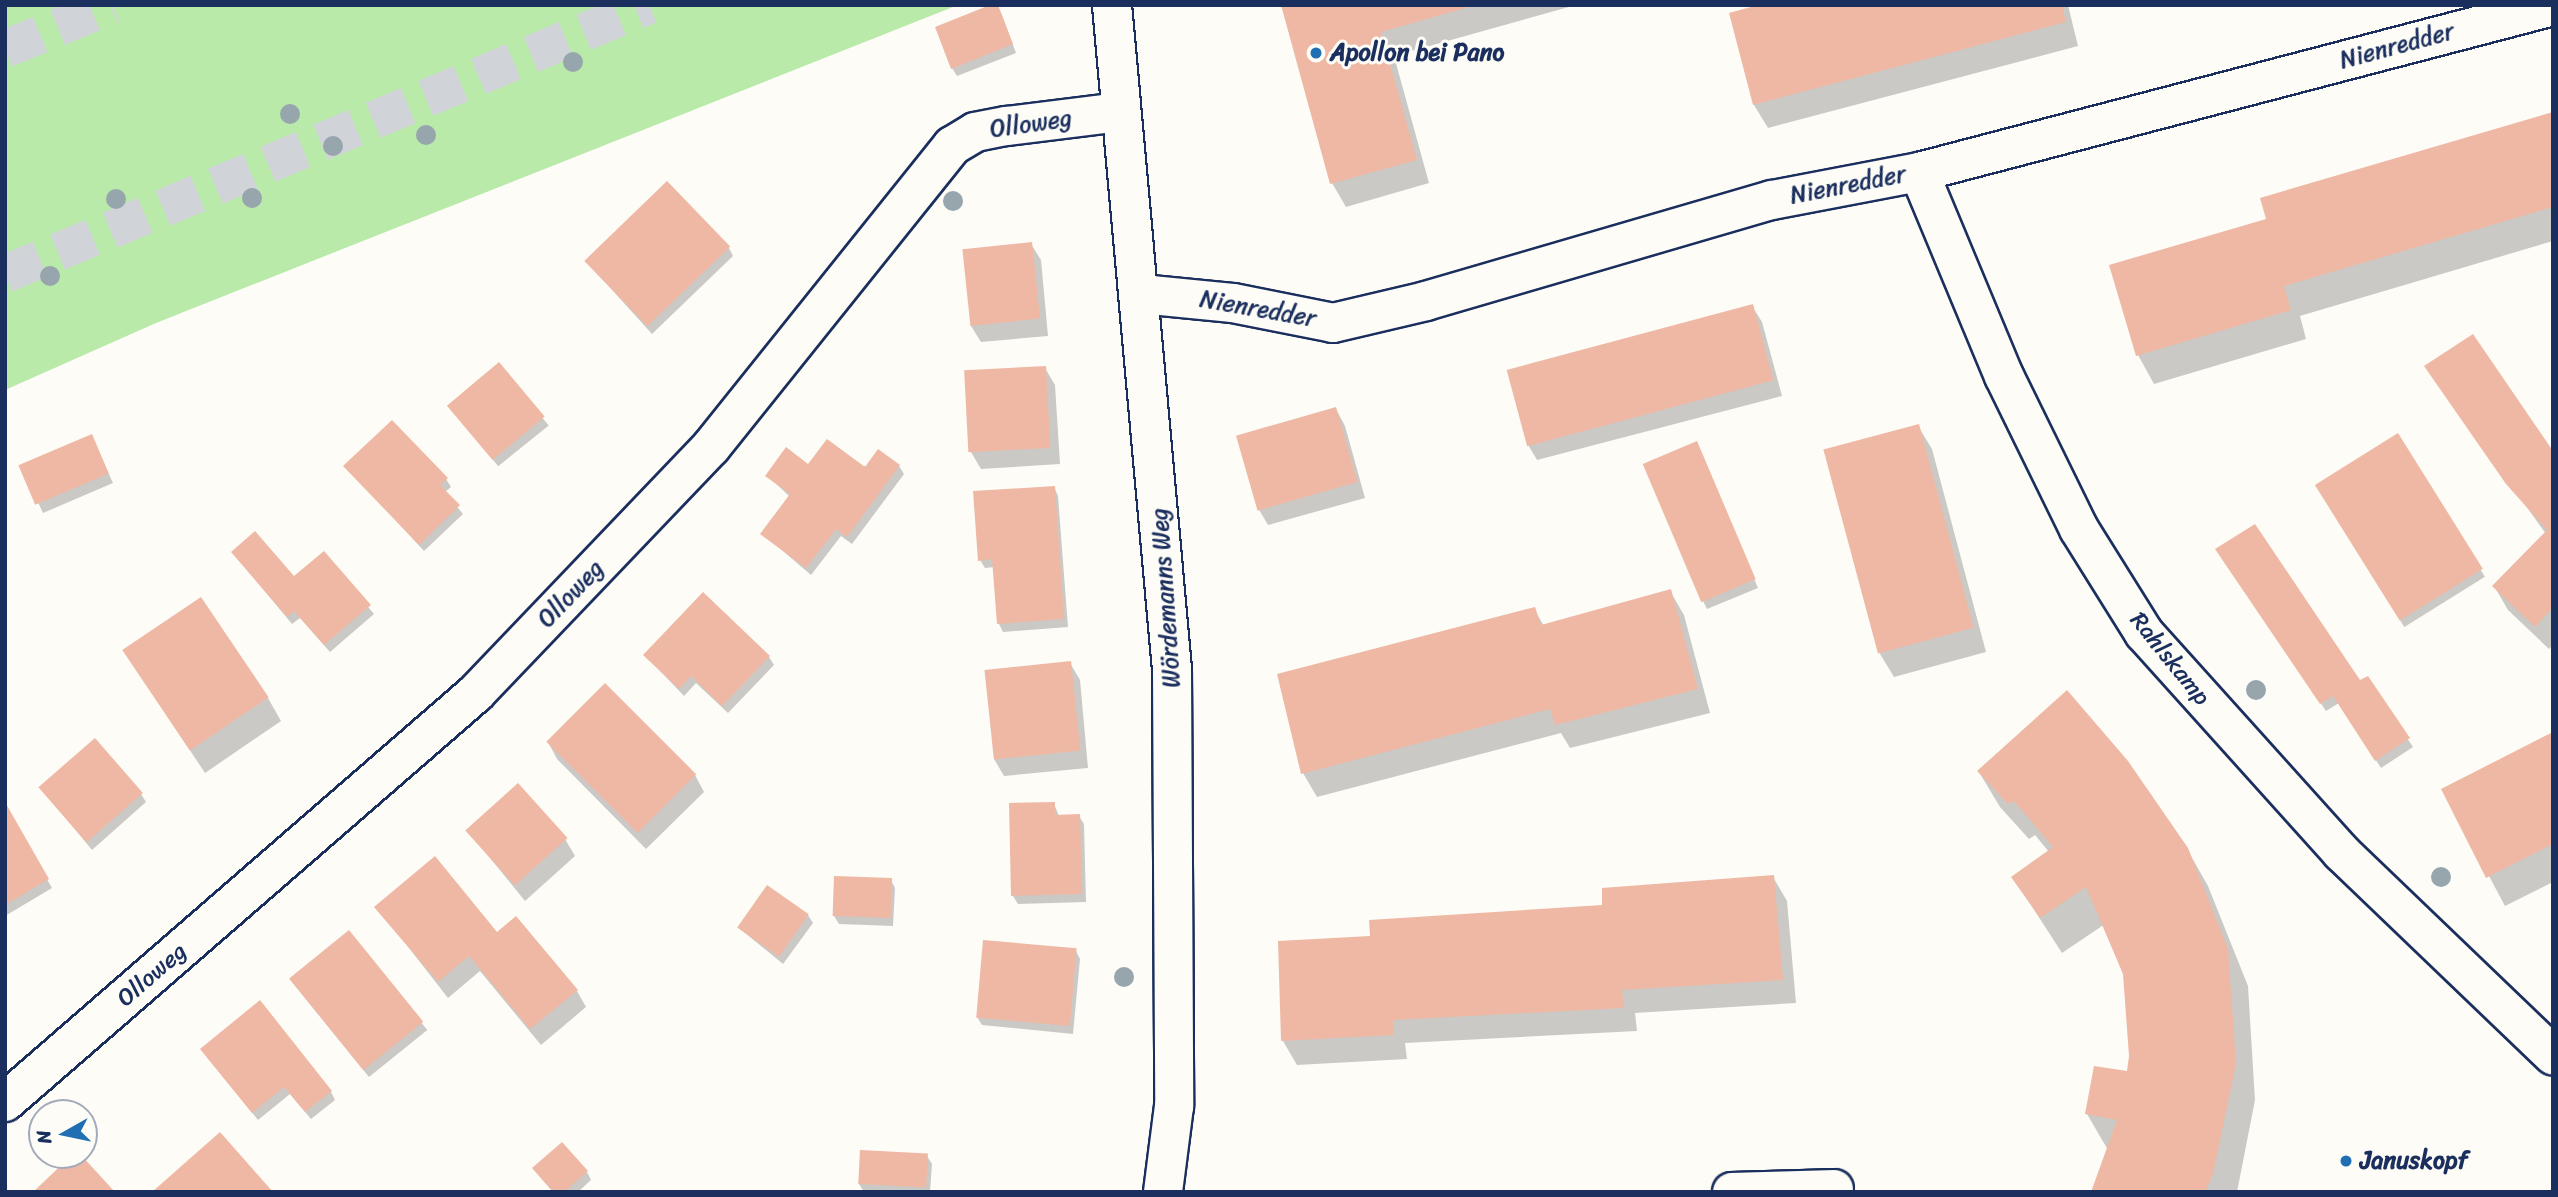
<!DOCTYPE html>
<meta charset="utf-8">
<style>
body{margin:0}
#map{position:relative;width:2558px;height:1197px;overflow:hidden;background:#fdfcf7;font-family:Sriracha,sans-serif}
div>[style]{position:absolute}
.green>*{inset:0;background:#baeaaa}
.shadow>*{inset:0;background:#0003;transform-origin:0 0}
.building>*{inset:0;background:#efb8a4;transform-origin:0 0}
.highway-tunnel>*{height:38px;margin-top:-19px;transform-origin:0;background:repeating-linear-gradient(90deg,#d0d3d8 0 38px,transparent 0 57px)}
.roads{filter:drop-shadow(2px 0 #1b2f5e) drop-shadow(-2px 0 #1b2f5e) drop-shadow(0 2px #1b2f5e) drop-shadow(0 -2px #1b2f5e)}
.minor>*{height:38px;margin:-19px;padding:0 19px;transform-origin:19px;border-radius:19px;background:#fdfcf7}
.trees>*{width:20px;height:20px;margin:-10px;border-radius:50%;background:#97a5ad}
.dots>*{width:19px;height:19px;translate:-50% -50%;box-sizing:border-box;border:4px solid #fdfcf7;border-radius:50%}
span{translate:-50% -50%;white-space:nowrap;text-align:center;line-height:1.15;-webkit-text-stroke:6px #fdfcf7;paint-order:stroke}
.street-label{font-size:24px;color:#1b2f5e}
.poi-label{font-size:24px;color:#1b2f5e;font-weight:700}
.left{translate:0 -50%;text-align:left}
.frame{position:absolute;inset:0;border:7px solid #1b2f5e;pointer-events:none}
.north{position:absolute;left:28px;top:1099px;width:70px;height:70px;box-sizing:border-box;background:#fdfcf7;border:2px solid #a3aaba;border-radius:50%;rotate:261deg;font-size:19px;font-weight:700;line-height:28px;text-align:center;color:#1b2f5e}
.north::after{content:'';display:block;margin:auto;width:24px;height:32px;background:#1f6fb2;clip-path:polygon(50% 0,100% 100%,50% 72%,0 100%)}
</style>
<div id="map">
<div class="green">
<div style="clip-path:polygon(5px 5px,958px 5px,156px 323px,5px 390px)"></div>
</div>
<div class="shadow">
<div style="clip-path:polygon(1283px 5px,1576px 5px,1394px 56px,1429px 183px,1346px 207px,1332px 183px)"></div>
<div style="clip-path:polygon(1765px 5px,2068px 5px,2078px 46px,1768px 128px,1754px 105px)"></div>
<div style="clip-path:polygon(1001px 13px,1016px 53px,957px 76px,952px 68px)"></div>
<div style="clip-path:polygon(2553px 113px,2553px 241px,2300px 316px,2306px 339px,2154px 384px,2138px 355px,2268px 220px)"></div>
<div style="clip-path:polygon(1031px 244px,1041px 260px,1048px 336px,981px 342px,971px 326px)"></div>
<div style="clip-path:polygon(729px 248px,733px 256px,652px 334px,585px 260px)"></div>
<div style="clip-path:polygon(1752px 306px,1762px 322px,1782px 396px,1537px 460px,1527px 443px)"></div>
<div style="left:499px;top:364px;width:79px;height:65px;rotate:51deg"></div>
<div style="clip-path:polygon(2427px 367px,2553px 453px,2553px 645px,2549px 649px,2508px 610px,2494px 586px,2546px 534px)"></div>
<div style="clip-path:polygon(1045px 368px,1055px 385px,1060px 464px,981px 469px,971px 452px)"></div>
<div style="clip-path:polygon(1336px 409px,1345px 426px,1365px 498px,1268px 525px,1258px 508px)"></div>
<div style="clip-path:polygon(1918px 426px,1932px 449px,1986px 652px,1894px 677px,1880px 654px)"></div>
<div style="left:2397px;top:436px;width:166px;height:95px;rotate:58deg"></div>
<div style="clip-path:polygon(95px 444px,113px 483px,43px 513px,21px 466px)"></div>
<div style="clip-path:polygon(1701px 452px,1758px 588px,1707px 609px,1703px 601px)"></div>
<div style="clip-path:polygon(346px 466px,446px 479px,451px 487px,445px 492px,463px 514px,424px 551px)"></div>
<div style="clip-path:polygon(808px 466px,899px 466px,904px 474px,852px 544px,841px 536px,811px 575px,763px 534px,790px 497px,768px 476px)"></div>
<div style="clip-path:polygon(1054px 487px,1058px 496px,1068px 627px,1003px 632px,999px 624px,995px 567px,985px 568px,980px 560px)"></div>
<div style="clip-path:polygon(233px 553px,294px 578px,323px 553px,374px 614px,330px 652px,300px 618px,292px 624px)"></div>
<div style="clip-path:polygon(2222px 558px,2359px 682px,2367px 678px,2413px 747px,2381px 768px,2339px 703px,2326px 711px)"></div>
<div style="clip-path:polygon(1670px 591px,1684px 615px,1710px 713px,1570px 748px,1561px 733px,1317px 797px,1303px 773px,1534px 609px,1544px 626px)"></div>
<div style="clip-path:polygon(124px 651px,268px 698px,281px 721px,205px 773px)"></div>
<div style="clip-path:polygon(645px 655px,769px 657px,774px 665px,728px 713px,696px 683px,684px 696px)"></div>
<div style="clip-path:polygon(1070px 663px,1080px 680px,1088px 768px,1004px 776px,994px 759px)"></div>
<div style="clip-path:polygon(605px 685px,695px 775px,704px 792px,646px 849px,557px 759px,548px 742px)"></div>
<div style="clip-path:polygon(2553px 734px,2553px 882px,2505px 906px,2443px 790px)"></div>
<div style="clip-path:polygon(1979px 772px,2187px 849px,2208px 886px,2248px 986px,2255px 1100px,2237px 1192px,2092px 1192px,2108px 1150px,2087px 1114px,2128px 1073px,2131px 1056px,2125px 974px,2105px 924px,2062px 953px,2013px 877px,2049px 852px,2035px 835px,2029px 839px,2000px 807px)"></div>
<div style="clip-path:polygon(41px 788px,141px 794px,146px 802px,92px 850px)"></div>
<div style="clip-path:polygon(1054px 804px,1059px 816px,1079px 816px,1084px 824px,1086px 902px,1018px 904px,1013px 896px)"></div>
<div style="clip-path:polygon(5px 806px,52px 888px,5px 916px)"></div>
<div style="clip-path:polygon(468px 831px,565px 839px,575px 856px,525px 901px)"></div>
<div style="clip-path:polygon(1773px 877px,1787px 901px,1796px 1003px,1635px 1013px,1637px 1031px,1405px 1043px,1407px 1059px,1297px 1065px,1283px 1041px,1372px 938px,1604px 906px)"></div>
<div style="clip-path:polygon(891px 880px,895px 888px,893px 926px,839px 924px,834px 916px)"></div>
<div style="clip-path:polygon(377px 907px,497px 934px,577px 991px,586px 1007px,541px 1045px,480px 971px,448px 998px)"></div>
<div style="clip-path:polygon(808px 915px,813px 923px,783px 964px,739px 928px)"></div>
<div style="left:348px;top:932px;width:126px;height:75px;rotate:51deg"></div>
<div style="clip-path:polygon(1076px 951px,1080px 959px,1073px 1034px,982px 1025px,977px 1017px)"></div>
<div style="clip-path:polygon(207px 1057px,331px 1092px,335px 1100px,311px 1119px,290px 1094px,258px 1120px)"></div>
<div style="clip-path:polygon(927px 1156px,932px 1164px,930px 1192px,864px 1192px,859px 1184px)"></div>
<div style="clip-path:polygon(587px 1172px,591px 1180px,578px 1192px,553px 1192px)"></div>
</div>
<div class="building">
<div style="clip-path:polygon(990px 5px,998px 5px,1013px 44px,951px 69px,935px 27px)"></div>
<div style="clip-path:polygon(1281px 5px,1476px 5px,1381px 32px,1417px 160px,1330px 184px)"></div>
<div style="clip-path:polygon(1758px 5px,2062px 5px,2066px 22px,1753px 105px,1729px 13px)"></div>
<div style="clip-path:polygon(2553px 112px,2553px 207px,2284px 286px,2291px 310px,2136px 356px,2109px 265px,2266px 219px,2260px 198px)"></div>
<div style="left:667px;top:181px;width:91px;height:115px;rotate:46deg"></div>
<div style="left:1032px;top:242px;width:77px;height:70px;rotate:84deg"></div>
<div style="left:1753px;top:304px;width:79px;height:255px;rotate:75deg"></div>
<div style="clip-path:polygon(2473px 334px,2553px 451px,2553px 607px,2535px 627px,2492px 586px,2547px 530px,2506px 484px,2424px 366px)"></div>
<div style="left:499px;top:362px;width:71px;height:68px;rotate:50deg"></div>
<div style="left:1046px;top:366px;width:82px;height:82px;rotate:87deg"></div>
<div style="left:1336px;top:407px;width:78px;height:104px;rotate:74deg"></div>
<div style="clip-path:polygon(392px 420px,448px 478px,440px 485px,460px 505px,419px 545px,343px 466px)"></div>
<div style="left:1919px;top:424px;width:211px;height:99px;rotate:75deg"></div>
<div style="left:2398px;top:433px;width:160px;height:98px;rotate:58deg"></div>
<div style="left:92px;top:434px;width:43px;height:80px;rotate:67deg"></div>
<div style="clip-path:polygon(827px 439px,865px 467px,878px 449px,900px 465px,847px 537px,836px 529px,806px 568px,760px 534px,790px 494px,765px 476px,786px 447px,808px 464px)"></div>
<div style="left:1697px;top:441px;width:150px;height:59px;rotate:67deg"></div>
<div style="clip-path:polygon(1055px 486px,1064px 619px,997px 624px,992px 559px,978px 561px,973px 491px)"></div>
<div style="clip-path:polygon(2255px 524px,2360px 680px,2368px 676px,2410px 738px,2375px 761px,2333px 696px,2320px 704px,2215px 549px)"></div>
<div style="clip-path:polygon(255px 531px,294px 576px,324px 551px,371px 605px,324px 645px,294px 611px,287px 617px,231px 552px)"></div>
<div style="clip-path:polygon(1671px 589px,1698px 689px,1555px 725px,1550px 709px,1301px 774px,1277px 674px,1535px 607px,1541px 625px)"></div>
<div style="clip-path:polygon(703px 592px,770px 656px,722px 706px,691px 676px,679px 689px,643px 655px)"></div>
<div style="left:201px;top:597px;width:121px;height:95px;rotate:56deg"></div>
<div style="left:1071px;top:661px;width:90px;height:87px;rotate:84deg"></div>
<div style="left:605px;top:683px;width:129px;height:83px;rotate:45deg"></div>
<div style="clip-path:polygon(2067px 690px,2128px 761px,2188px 848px,2228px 949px,2236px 1063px,2213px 1174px,2205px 1192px,2091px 1192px,2117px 1120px,2085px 1114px,2094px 1066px,2127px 1071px,2129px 1056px,2123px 974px,2086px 887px,2040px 918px,2011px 877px,2053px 847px,2014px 801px,2008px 804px,1977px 771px)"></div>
<div style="clip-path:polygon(2553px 732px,2553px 844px,2486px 878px,2441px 789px)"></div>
<div style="left:95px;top:738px;width:73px;height:75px;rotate:49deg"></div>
<div style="left:518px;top:783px;width:74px;height:71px;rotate:48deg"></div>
<div style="clip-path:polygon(5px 802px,49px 879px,5px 905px)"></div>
<div style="clip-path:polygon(1055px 802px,1055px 815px,1080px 814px,1082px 894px,1011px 896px,1009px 803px)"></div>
<div style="clip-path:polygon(435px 856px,497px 932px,516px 916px,578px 990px,530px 1029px,469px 956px,438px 982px,374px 907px)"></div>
<div style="clip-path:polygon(1774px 875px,1783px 980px,1622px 990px,1624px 1008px,1393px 1020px,1394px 1035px,1281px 1041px,1278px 941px,1370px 936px,1369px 920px,1602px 905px,1602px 888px)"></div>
<div style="left:834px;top:876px;width:58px;height:40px;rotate:2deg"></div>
<div style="left:767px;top:885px;width:51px;height:52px;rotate:35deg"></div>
<div style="left:349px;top:930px;width:118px;height:77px;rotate:51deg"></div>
<div style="left:983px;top:940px;width:94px;height:78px;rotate:5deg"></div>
<div style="clip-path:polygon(260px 1000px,332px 1091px,305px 1112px,284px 1087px,252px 1113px,200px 1049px)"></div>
<div style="clip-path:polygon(220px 1132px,273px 1192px,152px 1192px)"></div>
<div style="clip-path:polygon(562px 1142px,588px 1171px,564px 1192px,553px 1192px,532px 1168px)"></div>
<div style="left:860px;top:1150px;width:68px;height:34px;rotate:3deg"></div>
<div style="clip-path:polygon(72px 1155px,81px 1155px,115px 1192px,33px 1192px)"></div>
</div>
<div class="highway-tunnel">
<div style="left:5px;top:49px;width:116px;rotate:-22.4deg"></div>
<div style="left:5px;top:274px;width:698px;rotate:-22.67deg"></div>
</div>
<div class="roads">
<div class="minor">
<div style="left:1112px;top:5px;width:668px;rotate:84.84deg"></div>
<div style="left:1172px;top:670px;width:436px;rotate:89.7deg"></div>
<div style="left:1174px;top:1106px;width:87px;rotate:97.3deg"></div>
<div style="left:1919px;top:172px;width:221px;rotate:67.4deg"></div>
<div style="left:2004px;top:376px;width:170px;rotate:63.9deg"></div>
<div style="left:2079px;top:529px;width:123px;rotate:58deg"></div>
<div style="left:2144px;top:633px;width:295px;rotate:48deg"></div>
<div style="left:2341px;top:852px;width:294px;rotate:43.8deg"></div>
<div style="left:1141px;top:294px;width:92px;rotate:5.6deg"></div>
<div style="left:1233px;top:303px;width:102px;rotate:11.3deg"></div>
<div style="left:1333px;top:323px;width:96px;rotate:-13.3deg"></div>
<div style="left:1426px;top:301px;width:360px;rotate:-16.3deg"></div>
<div style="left:1772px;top:200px;width:150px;rotate:-10.8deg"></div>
<div style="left:1919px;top:172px;width:655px;rotate:-14.67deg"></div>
<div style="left:5px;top:1102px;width:624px;rotate:-40.97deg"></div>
<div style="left:476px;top:693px;width:340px;rotate:-46.3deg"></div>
<div style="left:711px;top:447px;width:386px;rotate:-51.3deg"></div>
<div style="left:952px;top:146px;width:27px;rotate:-31deg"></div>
<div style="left:975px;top:132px;width:33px;rotate:-11deg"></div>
<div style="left:1007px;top:126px;width:114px;rotate:-7.1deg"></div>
<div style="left:1732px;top:1192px;width:102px;rotate:-1.7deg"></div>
</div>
</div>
<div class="trees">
<div style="left:573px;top:62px"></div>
<div style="left:290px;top:114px"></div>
<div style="left:426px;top:135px"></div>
<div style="left:333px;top:146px"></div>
<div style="left:252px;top:198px"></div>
<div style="left:116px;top:199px"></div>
<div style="left:953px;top:201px"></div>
<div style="left:50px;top:276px"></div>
<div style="left:2256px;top:690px"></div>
<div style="left:2441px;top:877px"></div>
<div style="left:1124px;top:977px"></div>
</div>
<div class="dots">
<div style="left:1316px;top:53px;background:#1f6fb2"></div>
<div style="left:2346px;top:1161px;background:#1f6fb2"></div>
</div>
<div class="street-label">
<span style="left:2397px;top:46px;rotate:-15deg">Nienredder</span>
<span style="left:1031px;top:124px;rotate:-8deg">Olloweg</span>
<span style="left:1848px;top:185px;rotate:-11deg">Nienredder</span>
<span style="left:1258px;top:309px;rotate:10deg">Nienredder</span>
<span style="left:571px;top:594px;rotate:-46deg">Olloweg</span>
<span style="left:1166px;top:598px;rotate:-94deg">Wördemanns Weg</span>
<span style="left:2170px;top:659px;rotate:51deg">Rahlskamp</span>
<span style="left:152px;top:975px;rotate:-41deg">Olloweg</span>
</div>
<div class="poi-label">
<span class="left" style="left:1330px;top:53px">Apollon bei Pano</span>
<span class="left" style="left:2360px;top:1161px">Januskopf</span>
</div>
<div class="frame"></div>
<div class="north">N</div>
</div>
